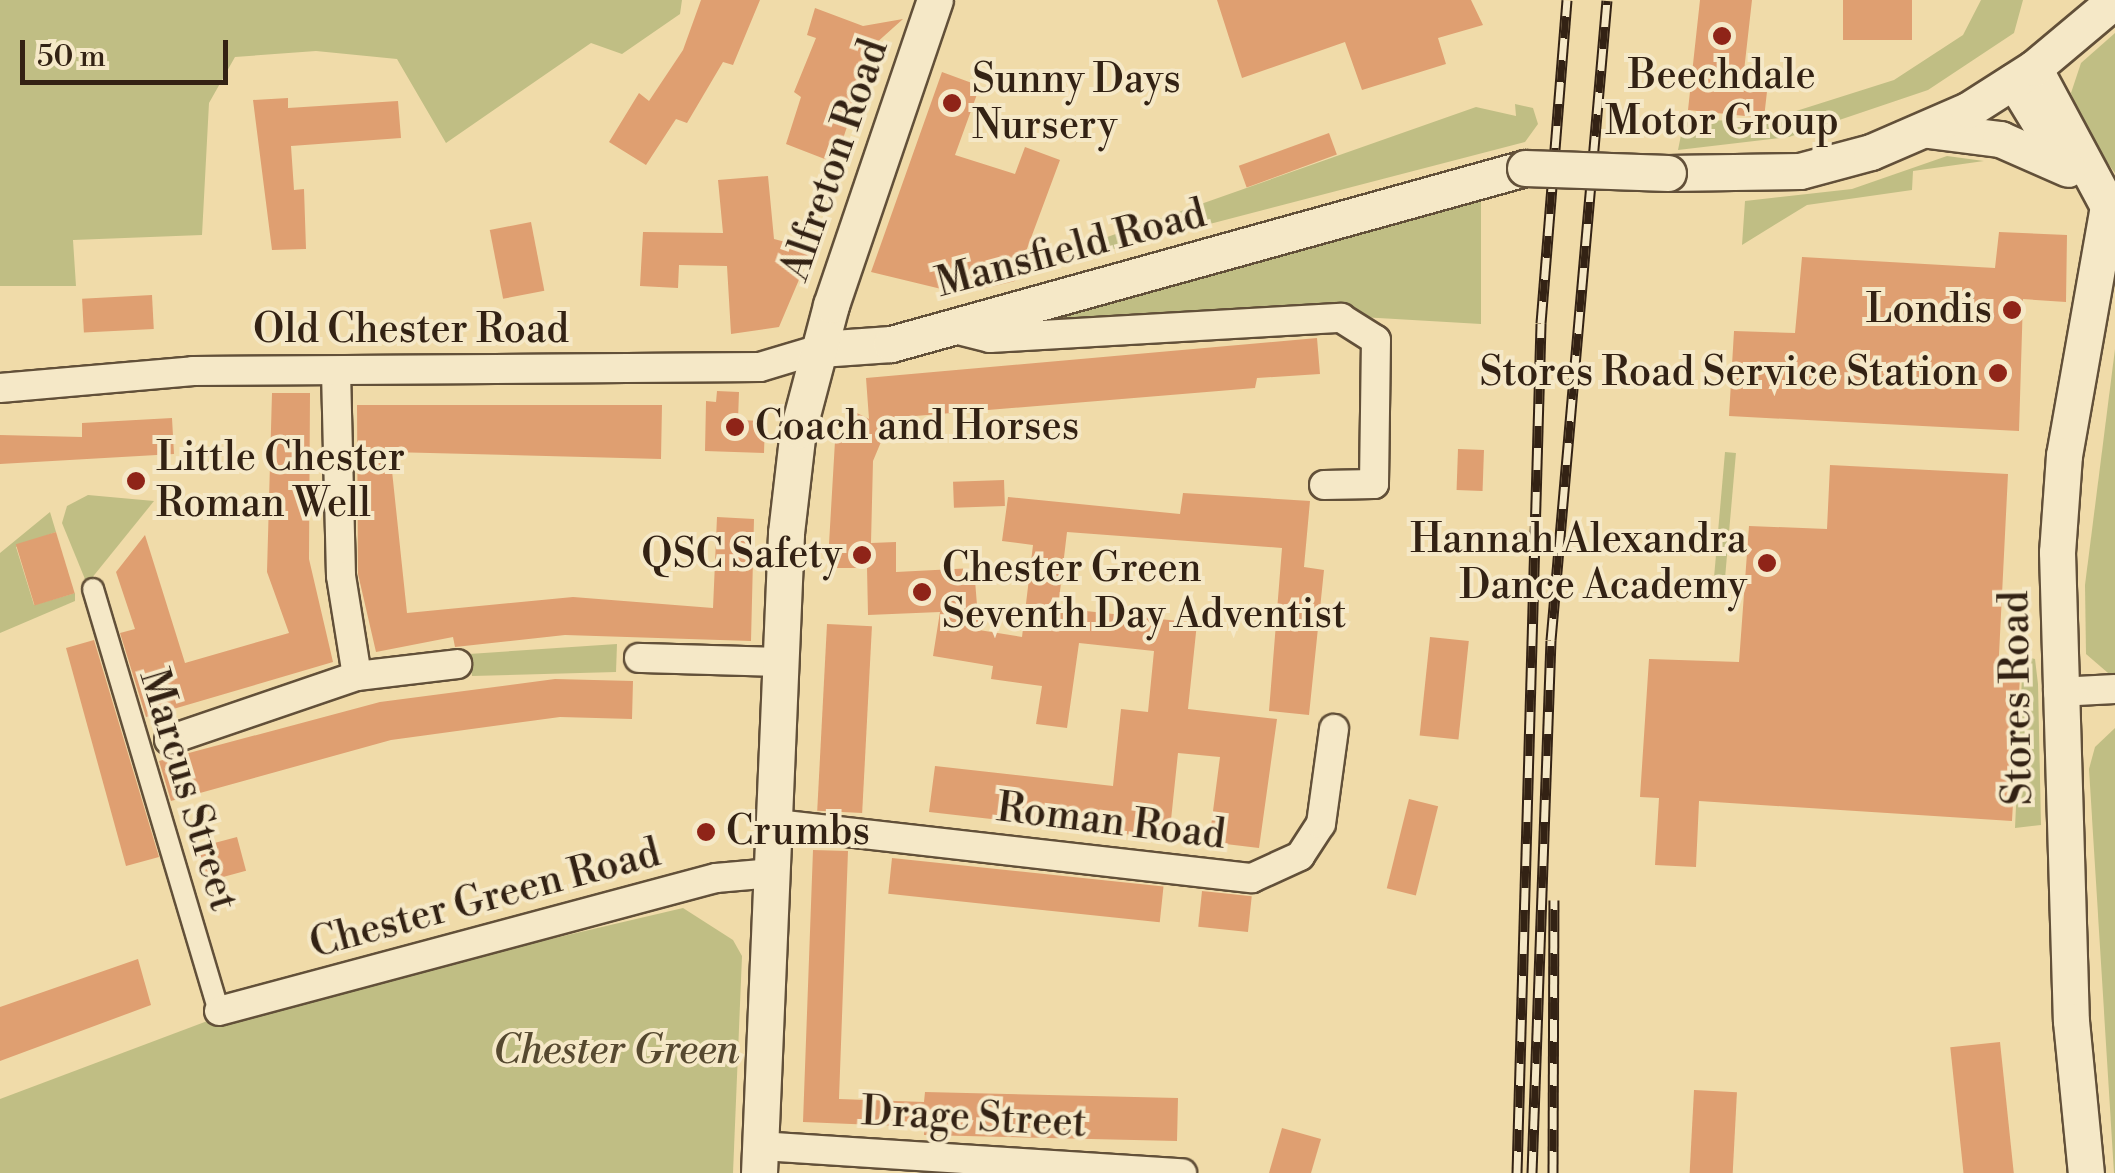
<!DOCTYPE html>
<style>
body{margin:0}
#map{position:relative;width:2115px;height:1173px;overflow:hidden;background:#f0dba9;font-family:"Libre Bodoni",serif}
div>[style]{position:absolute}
.green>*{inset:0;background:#c0be84;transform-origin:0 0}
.building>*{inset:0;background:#df9f71;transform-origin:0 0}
.roads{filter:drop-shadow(2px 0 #625039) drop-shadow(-2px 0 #625039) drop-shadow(0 2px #625039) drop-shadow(0 -2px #625039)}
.pedestrian>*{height:20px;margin:-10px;padding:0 10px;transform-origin:10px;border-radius:10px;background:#f5e8c7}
.minor>*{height:28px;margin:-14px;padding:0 14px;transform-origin:14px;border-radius:14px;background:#f5e8c7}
.tertiary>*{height:35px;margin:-17.5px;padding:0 17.5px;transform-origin:17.5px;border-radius:17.5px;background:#f5e8c7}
.rail>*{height:11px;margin-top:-5.5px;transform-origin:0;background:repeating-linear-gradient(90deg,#f5e8c7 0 22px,#332214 0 44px);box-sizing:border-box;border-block:2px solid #332214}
.bridges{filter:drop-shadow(2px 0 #625039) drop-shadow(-2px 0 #625039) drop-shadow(0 2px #625039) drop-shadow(0 -2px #625039)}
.tertiary-bridge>*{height:35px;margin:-17.5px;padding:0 17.5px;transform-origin:17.5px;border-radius:17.5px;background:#f5e8c7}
.dots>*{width:28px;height:28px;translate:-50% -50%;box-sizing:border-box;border:5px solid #f5e8c7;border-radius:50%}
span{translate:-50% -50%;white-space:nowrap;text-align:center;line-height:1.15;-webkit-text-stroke:8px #f5e8c7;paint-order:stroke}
.poi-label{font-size:40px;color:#332214}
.left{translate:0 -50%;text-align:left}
.right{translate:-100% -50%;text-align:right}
.street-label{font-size:40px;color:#332214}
.park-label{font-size:40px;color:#564930;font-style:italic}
.scale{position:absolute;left:20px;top:40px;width:208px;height:45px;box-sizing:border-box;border:5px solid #332214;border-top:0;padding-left:12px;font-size:30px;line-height:35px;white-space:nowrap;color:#332214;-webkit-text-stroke:8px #f5e8c7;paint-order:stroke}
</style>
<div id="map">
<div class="green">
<div style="clip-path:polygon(0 0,682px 0,680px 14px,622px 54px,591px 43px,446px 143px,397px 59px,316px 51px,235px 57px,209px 103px,202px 235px,73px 240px,76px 286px,0 286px)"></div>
<div style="clip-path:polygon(1981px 0,2023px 0,2014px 33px,1928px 90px,1789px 137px,1678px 150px,1684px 120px,1765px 121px,1894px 80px,1963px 35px)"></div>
<div style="clip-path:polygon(2115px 33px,2115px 173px,2087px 135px,2071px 93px,2081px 63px)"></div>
<div style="clip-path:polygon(1515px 104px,1533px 108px,1538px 124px,1525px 142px,1083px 257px,1093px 242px,1476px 107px,1516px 116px)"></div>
<div style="clip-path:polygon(1947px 156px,1984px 161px,1913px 171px,1912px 190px,1807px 205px,1742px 245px,1745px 201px,1852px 189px)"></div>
<div style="clip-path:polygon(1481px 201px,1481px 324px,1361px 317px,1344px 306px,1024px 320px)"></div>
<div style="clip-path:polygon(2115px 349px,2115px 679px,2086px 654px,2085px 585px)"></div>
<div style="left:1725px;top:452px;width:11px;height:135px;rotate:5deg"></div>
<div style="clip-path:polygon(88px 495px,154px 501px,87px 584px,62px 523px,67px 506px)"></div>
<div style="clip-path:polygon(50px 512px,56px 532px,16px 547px,34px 605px,75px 593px,75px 601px,0 633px,0 553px)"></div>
<div style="clip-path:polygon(617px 644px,616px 672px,472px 676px,469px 654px)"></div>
<div style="clip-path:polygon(2024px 656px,2035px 659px,2038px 684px,2041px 825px,2015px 828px,2022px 676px,2009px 676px,2009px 667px)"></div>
<div style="clip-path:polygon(2115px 728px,2115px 1173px,2114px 1173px,2089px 769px,2095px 747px)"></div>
<div style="clip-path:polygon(683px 908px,733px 940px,742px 956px,733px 1173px,0 1173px,0 1099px,218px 1017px)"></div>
</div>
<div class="building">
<div style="clip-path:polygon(701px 0,760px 0,733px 65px,723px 62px,687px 123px,676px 119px,646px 165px,609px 142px,639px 93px,649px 101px,683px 50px)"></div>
<div style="clip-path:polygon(1217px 0,1471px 0,1483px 25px,1438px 38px,1446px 64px,1362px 90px,1345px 42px,1242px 78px)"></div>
<div style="clip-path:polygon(1700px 0,1752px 0,1744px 71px,1769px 74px,1764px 118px,1688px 110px)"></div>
<div style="left:1843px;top:0;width:69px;height:40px"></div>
<div style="clip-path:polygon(815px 8px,863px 26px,903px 19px,874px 45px,835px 163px,786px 144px,801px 97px,794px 92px,816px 38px,807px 35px)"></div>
<div style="clip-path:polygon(942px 72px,980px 86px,955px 155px,1015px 174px,1025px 147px,1060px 160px,1015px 281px,962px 294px,871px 272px)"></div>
<div style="clip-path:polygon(288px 98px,288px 108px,398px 101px,401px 138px,291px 146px,294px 190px,304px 189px,306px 249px,272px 250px,253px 100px)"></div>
<div style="left:1329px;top:133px;width:23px;height:96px;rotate:70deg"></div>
<div style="clip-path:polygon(768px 176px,774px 239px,812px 249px,779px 327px,731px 334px,727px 266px,679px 265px,678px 288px,640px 286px,643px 232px,723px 233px,718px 180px)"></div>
<div style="left:531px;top:222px;width:70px;height:42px;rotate:79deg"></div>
<div style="clip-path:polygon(1999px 232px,2067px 235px,2066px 302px,2023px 299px,2019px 431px,1729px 416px,1734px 331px,1795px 333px,1802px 257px,1995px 268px)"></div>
<div style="left:152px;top:295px;width:34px;height:70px;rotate:87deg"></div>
<div style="clip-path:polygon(1317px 338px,1320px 374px,1257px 378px,1255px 388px,891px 418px,873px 461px,871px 543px,896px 542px,896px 572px,974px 568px,979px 630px,1022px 637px,1033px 545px,1002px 541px,1008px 497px,1180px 514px,1183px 493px,1310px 501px,1304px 567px,1324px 570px,1309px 715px,1269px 711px,1282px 548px,1067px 532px,1058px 608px,1197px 623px,1188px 709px,1277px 719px,1259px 848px,1209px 842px,1220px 757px,1178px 753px,1169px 839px,929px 812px,935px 766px,1113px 786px,1121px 709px,1148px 712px,1154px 651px,1079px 643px,1067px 728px,1036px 724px,1042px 686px,991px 679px,993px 666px,933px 656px,940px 612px,868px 615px,867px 568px,829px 568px,829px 544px,835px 441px,849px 409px,869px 419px,866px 378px)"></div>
<div style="clip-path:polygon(717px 391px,739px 392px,738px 420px,765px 421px,764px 453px,705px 451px,706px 401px,716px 402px)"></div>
<div style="clip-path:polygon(272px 393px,310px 393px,309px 559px,333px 662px,146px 717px,120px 633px,135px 629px,116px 572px,145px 535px,185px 663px,289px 633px,267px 572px)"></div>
<div style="clip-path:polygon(357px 405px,662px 405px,661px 459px,390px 452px,407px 613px,573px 597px,713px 608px,717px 517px,754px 519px,751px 641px,565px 635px,455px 647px,453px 637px,376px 652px,358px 574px)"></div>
<div style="clip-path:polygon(172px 418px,174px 454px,0 464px,0 435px,82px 437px,82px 423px)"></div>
<div style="left:1458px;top:449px;width:26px;height:41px;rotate:2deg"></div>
<div style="clip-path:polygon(1830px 465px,2008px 474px,1998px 675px,2020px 676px,2012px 821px,1699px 801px,1696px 867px,1655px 865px,1659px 798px,1640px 797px,1649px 659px,1739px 662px,1749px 526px,1827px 529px)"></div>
<div style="left:1004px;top:480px;width:26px;height:51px;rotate:88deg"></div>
<div style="left:56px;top:532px;width:64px;height:42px;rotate:73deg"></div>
<div style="left:827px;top:624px;width:45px;height:187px;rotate:3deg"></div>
<div style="left:1430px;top:637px;width:39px;height:99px;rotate:6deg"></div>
<div style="clip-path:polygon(94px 640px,159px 857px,126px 866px,66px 648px)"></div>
<div style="clip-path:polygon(555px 679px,633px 681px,632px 719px,560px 717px,391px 740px,171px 801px,159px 761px,380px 702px)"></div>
<div style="left:1409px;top:799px;width:30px;height:92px;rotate:14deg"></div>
<div style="left:237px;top:837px;width:35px;height:41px;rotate:75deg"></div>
<div style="clip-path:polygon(813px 850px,848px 851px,839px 1099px,924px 1102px,925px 1092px,1178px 1098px,1177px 1141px,924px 1135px,924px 1127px,803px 1122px)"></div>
<div style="left:892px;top:858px;width:273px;height:36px;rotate:6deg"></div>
<div style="left:1202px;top:891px;width:50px;height:36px;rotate:6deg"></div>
<div style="clip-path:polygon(138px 959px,151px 1005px,0 1061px,0 1007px)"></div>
<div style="left:2000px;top:1042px;width:132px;height:50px;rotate:84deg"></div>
<div style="left:1694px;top:1090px;width:43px;height:83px;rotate:3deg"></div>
<div style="clip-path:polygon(1282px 1128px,1321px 1139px,1311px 1173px,1269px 1173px)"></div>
</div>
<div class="roads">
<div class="pedestrian">
<div style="left:93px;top:589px;width:440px;rotate:73.4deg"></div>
</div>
<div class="minor">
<div style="left:950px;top:328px;width:41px;rotate:14deg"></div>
<div style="left:990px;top:338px;width:352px;rotate:-3.3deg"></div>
<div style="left:1341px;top:318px;width:41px;rotate:32.2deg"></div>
<div style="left:1376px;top:340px;width:144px;rotate:90.8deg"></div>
<div style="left:1374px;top:484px;width:50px;rotate:178.9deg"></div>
<div style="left:336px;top:371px;width:205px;rotate:88.6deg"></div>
<div style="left:341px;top:576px;width:101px;rotate:80.9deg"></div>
<div style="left:0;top:388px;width:194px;rotate:-5deg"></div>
<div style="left:193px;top:371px;width:567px;rotate:-0.4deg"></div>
<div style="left:760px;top:367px;width:63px;rotate:-16.7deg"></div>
<div style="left:639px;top:658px;width:144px;rotate:1.6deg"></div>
<div style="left:2058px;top:692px;width:57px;rotate:-3deg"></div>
<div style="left:169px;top:740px;width:199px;rotate:-18.8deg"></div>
<div style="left:357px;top:676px;width:101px;rotate:-6.8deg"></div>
<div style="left:776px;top:824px;width:479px;rotate:6.5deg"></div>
<div style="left:1252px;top:878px;width:53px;rotate:-24.6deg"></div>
<div style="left:1300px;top:856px;width:38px;rotate:-57deg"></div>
<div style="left:1321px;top:824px;width:96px;rotate:-82.2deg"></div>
<div style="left:219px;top:1011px;width:514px;rotate:-14.98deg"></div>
<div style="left:716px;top:878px;width:57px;rotate:-5deg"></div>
<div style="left:761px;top:1146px;width:422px;rotate:3.7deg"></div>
</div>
<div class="tertiary">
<div style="left:2034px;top:68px;width:157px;rotate:61.8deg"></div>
<div style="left:2108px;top:206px;width:253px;rotate:100deg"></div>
<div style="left:2064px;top:455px;width:97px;rotate:94.1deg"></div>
<div style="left:2057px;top:552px;width:469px;rotate:88.3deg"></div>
<div style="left:2071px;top:1021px;width:153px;rotate:84.4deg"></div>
<div style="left:2014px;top:81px;width:95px;rotate:58.8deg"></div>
<div style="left:1928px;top:130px;width:73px;rotate:7.1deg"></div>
<div style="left:2000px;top:139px;width:74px;rotate:23.8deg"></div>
<div style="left:1668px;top:173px;width:132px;rotate:-0.9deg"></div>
<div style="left:1800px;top:171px;width:73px;rotate:-15deg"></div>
<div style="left:1871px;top:152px;width:106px;rotate:-23.4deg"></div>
<div style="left:1968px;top:110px;width:78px;rotate:-32.5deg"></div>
<div style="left:2034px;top:68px;width:106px;rotate:-40deg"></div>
<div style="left:820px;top:349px;width:71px;rotate:-4deg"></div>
<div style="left:891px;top:344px;width:658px;rotate:-15.51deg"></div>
<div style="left:759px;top:1173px;width:641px;rotate:-87.58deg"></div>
<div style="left:786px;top:533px;width:104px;rotate:-83.4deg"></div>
<div style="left:798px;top:430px;width:129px;rotate:-75.2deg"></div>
<div style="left:831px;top:305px;width:322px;rotate:-71.2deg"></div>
</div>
</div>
<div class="rail">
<div style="left:1517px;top:1173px;width:850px;rotate:-88.38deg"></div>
<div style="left:1541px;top:323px;width:324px;rotate:-85.4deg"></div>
<div style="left:1532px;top:1173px;width:533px;rotate:-87.96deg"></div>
<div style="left:1551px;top:640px;width:642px;rotate:-85deg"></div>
<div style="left:1553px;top:1173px;width:273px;rotate:-89.8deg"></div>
</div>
<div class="bridges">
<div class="tertiary-bridge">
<div style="left:1525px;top:168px;width:143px;rotate:2deg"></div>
</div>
</div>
<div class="dots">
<div style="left:1722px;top:36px;background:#8f2418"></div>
<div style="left:952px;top:103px;background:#8f2418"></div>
<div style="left:2012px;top:310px;background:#8f2418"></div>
<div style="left:1998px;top:373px;background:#8f2418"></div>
<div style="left:735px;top:427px;background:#8f2418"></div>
<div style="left:136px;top:481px;background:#8f2418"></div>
<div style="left:862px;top:555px;background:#8f2418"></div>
<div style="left:1767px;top:563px;background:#8f2418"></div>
<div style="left:922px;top:592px;background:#8f2418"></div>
<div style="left:706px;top:832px;background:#8f2418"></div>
</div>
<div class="poi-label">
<span style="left:1722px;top:99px">Beechdale<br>Motor Group</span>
<span class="left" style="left:972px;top:103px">Sunny Days<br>Nursery</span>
<span class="right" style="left:1992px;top:310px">Londis</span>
<span class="right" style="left:1978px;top:373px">Stores Road Service Station</span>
<span class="left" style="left:755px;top:427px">Coach and Horses</span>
<span class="left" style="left:156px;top:481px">Little Chester<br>Roman Well</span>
<span class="right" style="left:1747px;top:563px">Hannah Alexandra<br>Dance Academy</span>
<span class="right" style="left:842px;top:555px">QSC Safety</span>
<span class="left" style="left:942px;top:592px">Chester Green<br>Seventh Day Adventist</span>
<span class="left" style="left:726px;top:832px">Crumbs</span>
</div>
<div class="street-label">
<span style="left:835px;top:160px;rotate:-71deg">Alfreton Road</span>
<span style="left:1071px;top:249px;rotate:-15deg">Mansfield Road</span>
<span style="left:411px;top:330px">Old Chester Road</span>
<span style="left:2017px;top:698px;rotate:-91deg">Stores Road</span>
<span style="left:188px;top:790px;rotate:73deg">Marcus Street</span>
<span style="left:1111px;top:822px;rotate:7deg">Roman Road</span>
<span style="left:485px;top:899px;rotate:-15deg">Chester Green Road</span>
<span style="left:974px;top:1118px;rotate:3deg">Drage Street</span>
</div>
<div class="park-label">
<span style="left:616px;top:1051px">Chester Green</span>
</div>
<div class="scale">50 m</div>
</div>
